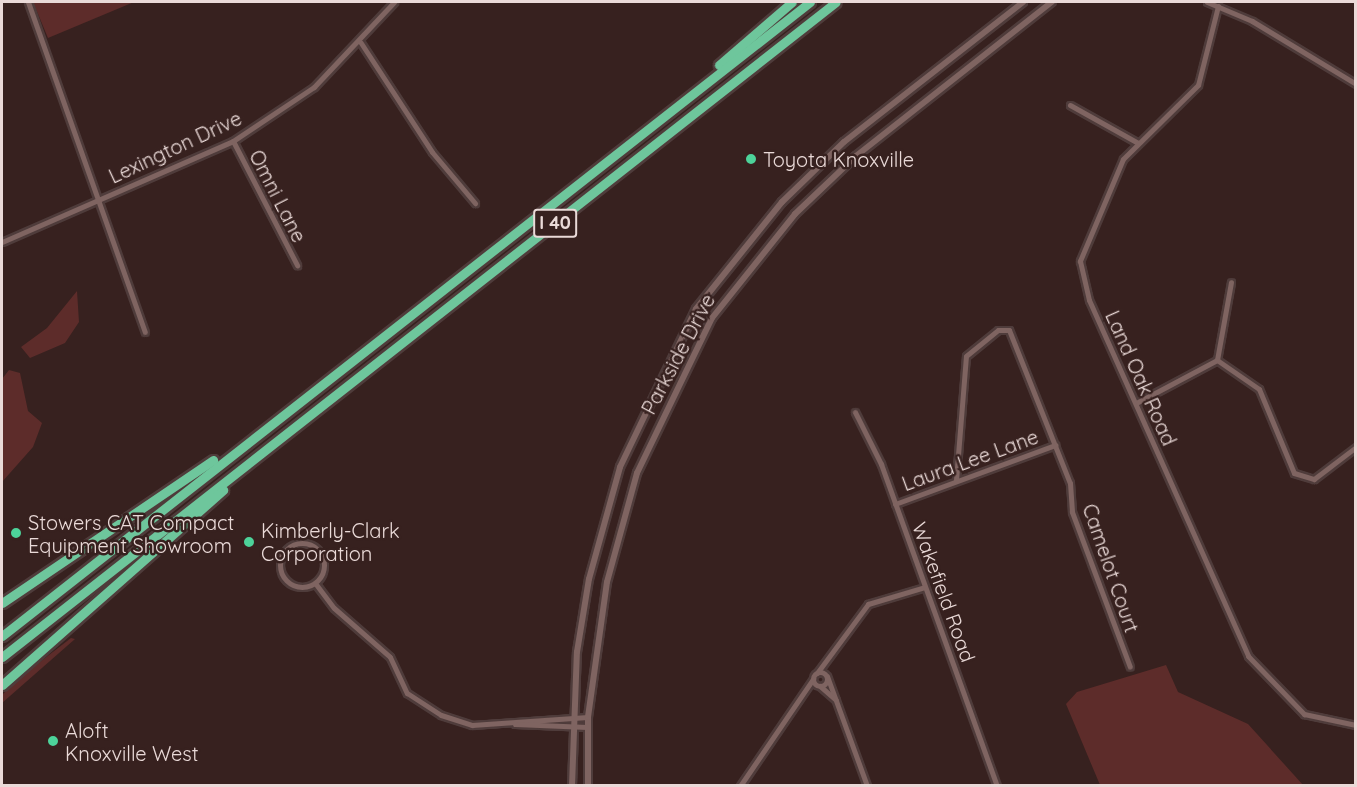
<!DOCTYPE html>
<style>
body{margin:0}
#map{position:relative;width:1357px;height:787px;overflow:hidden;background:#37211f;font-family:Quicksand,sans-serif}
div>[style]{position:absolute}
.green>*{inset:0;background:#5d2c2a}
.roads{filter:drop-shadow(2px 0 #4f3c3b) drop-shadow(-2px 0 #4f3c3b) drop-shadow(0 2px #4f3c3b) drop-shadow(0 -2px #4f3c3b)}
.minor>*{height:5px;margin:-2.5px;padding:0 2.5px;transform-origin:2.5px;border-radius:2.5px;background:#7f6461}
.minor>.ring{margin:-2.5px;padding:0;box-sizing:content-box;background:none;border:5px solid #7f6461;border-radius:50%}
.tertiary>*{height:6px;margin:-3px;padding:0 3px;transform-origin:3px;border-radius:3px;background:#7f6461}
.motorway>*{height:9px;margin:-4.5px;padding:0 4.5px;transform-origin:4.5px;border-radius:4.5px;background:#6ec69c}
.dots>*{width:16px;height:16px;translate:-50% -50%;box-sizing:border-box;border:3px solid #37211f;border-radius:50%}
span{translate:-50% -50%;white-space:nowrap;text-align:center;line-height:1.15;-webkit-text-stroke:5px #37211f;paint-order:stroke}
.shield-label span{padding:2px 4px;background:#37211f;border:2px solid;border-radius:4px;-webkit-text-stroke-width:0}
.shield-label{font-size:18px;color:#eadad8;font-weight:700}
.street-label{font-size:20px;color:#eadad8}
.poi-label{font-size:20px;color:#eadad8}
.left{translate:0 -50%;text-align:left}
.frame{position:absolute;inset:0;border:3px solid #eadad8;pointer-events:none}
</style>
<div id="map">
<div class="green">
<div style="clip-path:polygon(33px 2px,134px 2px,48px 38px)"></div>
<div style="clip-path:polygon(77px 291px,79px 322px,65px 343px,30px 358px,21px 347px,47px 328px)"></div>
<div style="clip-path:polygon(9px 370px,20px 373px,28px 411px,42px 423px,33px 447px,2px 482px,2px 379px)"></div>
<div style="clip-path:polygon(71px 638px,75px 639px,2px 703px,2px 695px,19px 678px)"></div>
<div style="clip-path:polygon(1166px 665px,1178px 692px,1248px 724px,1303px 785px,1100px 785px,1066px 704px,1077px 692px)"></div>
</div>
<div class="roads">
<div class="minor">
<div style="left:28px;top:2px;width:350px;rotate:70.5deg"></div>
<div style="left:1207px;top:2px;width:49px;rotate:22.9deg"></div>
<div style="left:1252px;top:21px;width:122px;rotate:31.2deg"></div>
<div style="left:1218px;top:6px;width:81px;rotate:104.2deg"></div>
<div style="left:1198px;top:85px;width:105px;rotate:135.4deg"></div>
<div style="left:1123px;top:159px;width:111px;rotate:112.9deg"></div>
<div style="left:1080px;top:261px;width:40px;rotate:77deg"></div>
<div style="left:1089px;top:300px;width:390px;rotate:65.9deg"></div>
<div style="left:1248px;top:656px;width:81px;rotate:46deg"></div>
<div style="left:1304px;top:714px;width:53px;rotate:11.9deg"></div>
<div style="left:361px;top:43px;width:130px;rotate:56.9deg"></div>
<div style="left:432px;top:152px;width:67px;rotate:49.9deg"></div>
<div style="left:1070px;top:105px;width:78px;rotate:29.2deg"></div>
<div style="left:233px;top:141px;width:140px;rotate:62.7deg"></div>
<div style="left:2px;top:242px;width:252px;rotate:-23.6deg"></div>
<div style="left:233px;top:141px;width:97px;rotate:-33.7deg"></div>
<div style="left:314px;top:87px;width:117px;rotate:-46.7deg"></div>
<div style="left:1217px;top:360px;width:51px;rotate:34.6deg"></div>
<div style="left:1259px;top:389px;width:91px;rotate:67.4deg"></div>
<div style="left:1294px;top:473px;width:21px;rotate:17deg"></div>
<div style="left:1314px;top:479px;width:53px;rotate:-37.3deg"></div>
<div style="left:1217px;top:360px;width:79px;rotate:-79.8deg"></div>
<div style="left:1138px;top:402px;width:89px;rotate:-28deg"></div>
<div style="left:855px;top:412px;width:58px;rotate:63.4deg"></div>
<div style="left:881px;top:464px;width:342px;rotate:70.2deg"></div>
<div style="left:956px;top:480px;width:124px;rotate:-85.4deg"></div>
<div style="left:966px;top:356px;width:41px;rotate:-39.1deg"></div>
<div style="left:998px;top:330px;width:11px"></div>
<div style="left:1009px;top:330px;width:165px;rotate:68.3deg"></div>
<div style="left:1070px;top:483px;width:29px;rotate:86deg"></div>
<div style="left:1072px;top:512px;width:165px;rotate:69.5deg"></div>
<div style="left:895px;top:504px;width:171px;rotate:-20.2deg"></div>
<div class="ring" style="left:280px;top:543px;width:39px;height:39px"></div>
<div style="left:315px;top:583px;width:31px;rotate:53deg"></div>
<div style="left:334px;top:608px;width:74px;rotate:41.2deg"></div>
<div style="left:390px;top:657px;width:40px;rotate:65deg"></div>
<div style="left:407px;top:693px;width:40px;rotate:32.9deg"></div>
<div style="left:441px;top:715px;width:33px;rotate:18deg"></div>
<div style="left:472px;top:725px;width:116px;rotate:-3.9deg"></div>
<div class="ring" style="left:813px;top:672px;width:9px;height:9px"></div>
<div style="left:817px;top:673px;width:86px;rotate:-53.5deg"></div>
<div style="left:868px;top:604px;width:59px;rotate:-16.6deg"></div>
<div style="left:827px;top:676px;width:117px;rotate:70deg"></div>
<div style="left:820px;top:686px;width:21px;rotate:41deg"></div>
<div style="left:515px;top:724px;width:72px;rotate:2.4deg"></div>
<div style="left:740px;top:786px;width:130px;rotate:-55.7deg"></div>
</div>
<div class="tertiary">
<div style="left:572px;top:786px;width:134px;rotate:-87.9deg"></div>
<div style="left:577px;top:652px;width:74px;rotate:-80.7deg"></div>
<div style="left:589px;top:579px;width:116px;rotate:-74.5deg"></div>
<div style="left:620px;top:467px;width:175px;rotate:-64.3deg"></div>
<div style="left:696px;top:309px;width:137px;rotate:-51.2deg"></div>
<div style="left:782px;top:202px;width:86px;rotate:-44.1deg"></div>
<div style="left:844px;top:142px;width:227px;rotate:-38deg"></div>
<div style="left:588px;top:786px;width:69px;rotate:-90deg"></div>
<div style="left:588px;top:717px;width:136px;rotate:-82deg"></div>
<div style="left:607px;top:582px;width:113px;rotate:-74.6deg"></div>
<div style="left:637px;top:473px;width:172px;rotate:-64.2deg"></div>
<div style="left:712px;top:318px;width:133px;rotate:-51.4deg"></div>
<div style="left:795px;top:214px;width:84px;rotate:-43.6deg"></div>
<div style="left:856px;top:156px;width:249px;rotate:-38.2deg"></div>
</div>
<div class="motorway">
<div style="left:719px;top:65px;width:96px;rotate:-40.8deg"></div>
<div style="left:2px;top:603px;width:255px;rotate:-34.1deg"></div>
<div style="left:2px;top:636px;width:1027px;rotate:-38.12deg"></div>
<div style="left:2px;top:657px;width:1060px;rotate:-38.15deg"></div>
<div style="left:2px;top:685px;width:295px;rotate:-41.4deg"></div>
</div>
</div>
<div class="dots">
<div style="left:751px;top:159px;background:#4dd39a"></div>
<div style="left:16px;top:533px;background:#4dd39a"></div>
<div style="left:249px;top:542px;background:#4dd39a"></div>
<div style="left:53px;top:741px;background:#4dd39a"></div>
</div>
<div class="shield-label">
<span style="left:555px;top:223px">I 40</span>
</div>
<div class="street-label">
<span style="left:175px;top:147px;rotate:-25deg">Lexington Drive</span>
<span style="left:278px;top:196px;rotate:63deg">Omni Lane</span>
<span style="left:678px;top:354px;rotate:-62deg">Parkside Drive</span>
<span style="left:1141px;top:378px;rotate:66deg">Land Oak Road</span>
<span style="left:970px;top:460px;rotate:-20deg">Laura Lee Lane</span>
<span style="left:1111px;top:568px;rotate:71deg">Camelot Court</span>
<span style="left:944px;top:592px;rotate:70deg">Wakefield Road</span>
</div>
<div class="poi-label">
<span class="left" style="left:763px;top:159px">Toyota Knoxville</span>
<span class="left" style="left:28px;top:534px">Stowers CAT Compact<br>Equipment Showroom</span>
<span class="left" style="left:261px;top:542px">Kimberly-Clark<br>Corporation</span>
<span class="left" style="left:65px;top:742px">Aloft<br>Knoxville West</span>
</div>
<div class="frame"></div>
</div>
